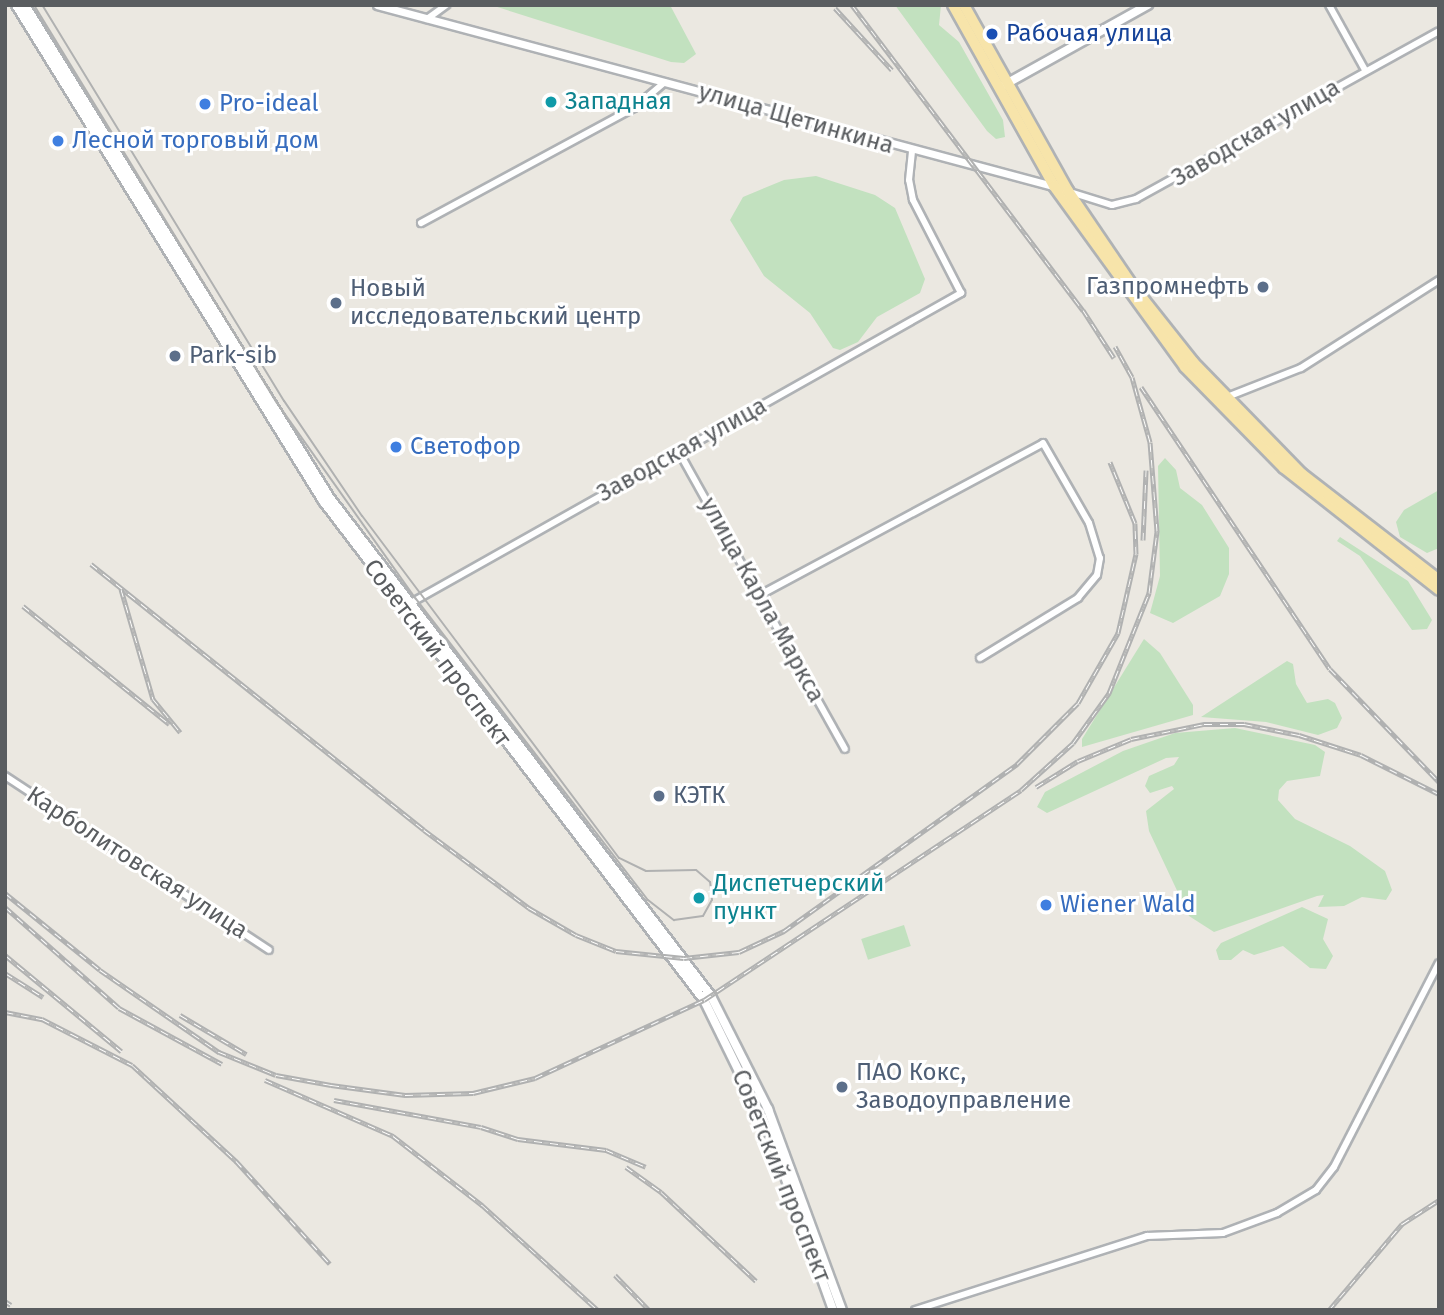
<!DOCTYPE html>
<meta charset="utf-8">
<style>
body{margin:0}
#map{position:relative;width:1444px;height:1315px;overflow:hidden;background:#ebe8e1;font-family:"Fira Sans",sans-serif}
div>[style]{position:absolute}
.green>*{inset:0;background:#c2e1bf;transform-origin:0 0}
.roads{filter:drop-shadow(2px 0 #afb2b5) drop-shadow(-2px 0 #afb2b5) drop-shadow(0 2px #afb2b5) drop-shadow(0 -2px #afb2b5)}
.minor>*{height:6px;margin:-3px;padding:0 3px;transform-origin:3px;border-radius:3px;background:#fff}
.tertiary>*{height:7px;margin:-3.5px;padding:0 3.5px;transform-origin:3.5px;border-radius:3.5px;background:#fff}
.secondary>*{height:8px;margin:-4px;padding:0 4px;transform-origin:4px;border-radius:4px;background:#fff}
.primary>*{height:10px;margin:-5px;padding:0 5px;transform-origin:5px;border-radius:5px;background:#f7e4aa}
.tram>*{height:2px;margin:-1px;padding:0 1px;transform-origin:1px;border-radius:1px;background:#b0b1b1}
.rail>*{height:5px;margin-top:-2.5px;transform-origin:0;background:repeating-linear-gradient(90deg,#fff 0 8px,#b0b1b1 0 16px);box-sizing:border-box;border-block:2px solid #b0b1b1}
.dots>*{width:19px;height:19px;translate:-50% -50%;box-sizing:border-box;border:4px solid #fff;border-radius:50%}
span{translate:-50% -50%;white-space:nowrap;text-align:center;line-height:1.15;-webkit-text-stroke:6px #fff;paint-order:stroke}
.transit-label{font-size:24px;color:#164399}
.left{translate:0 -50%;text-align:left}
.culture-label{font-size:24px;color:#0d838f}
.shop-label{font-size:24px;color:#366cbe}
.street-label{font-size:24px;color:#5a5d60}
.service-label{font-size:24px;color:#4e5e75}
.right{translate:-100% -50%;text-align:right}
.frame{position:absolute;inset:0;border:7px solid #5a5d60;pointer-events:none}
</style>
<div id="map">
<div class="green">
<div style="clip-path:polygon(491px 5px,670px 5px,696px 54px,684px 63px,671px 62px)"></div>
<div style="clip-path:polygon(895px 5px,941px 5px,939px 25px,959px 42px,1003px 120px,1005px 137px,996px 139px,987px 131px)"></div>
<div style="clip-path:polygon(816px 176px,875px 195px,895px 208px,925px 279px,920px 293px,877px 317px,858px 342px,840px 350px,833px 348px,810px 313px,764px 276px,730px 220px,743px 197px,784px 180px)"></div>
<div style="clip-path:polygon(1165px 458px,1176px 470px,1180px 488px,1202px 505px,1229px 548px,1229px 574px,1220px 596px,1173px 623px,1150px 613px,1160px 576px,1158px 466px)"></div>
<div style="clip-path:polygon(1439px 490px,1439px 548px,1427px 553px,1400px 537px,1396px 522px,1404px 510px)"></div>
<div style="clip-path:polygon(1340px 537px,1408px 581px,1432px 620px,1427px 629px,1412px 630px,1360px 556px,1337px 541px)"></div>
<div style="clip-path:polygon(1144px 639px,1160px 653px,1193px 705px,1193px 715px,1082px 747px,1082px 739px)"></div>
<div style="clip-path:polygon(1287px 661px,1293px 664px,1296px 684px,1307px 703px,1328px 699px,1335px 703px,1342px 718px,1337px 728px,1318px 735px,1266px 722px,1201px 717px)"></div>
<div style="clip-path:polygon(1235px 728px,1315px 745px,1325px 752px,1320px 776px,1287px 781px,1279px 790px,1278px 800px,1295px 819px,1350px 846px,1385px 871px,1392px 890px,1386px 900px,1362px 897px,1344px 906px,1318px 907px,1324px 895px,1317px 896px,1214px 932px,1189px 916px,1149px 831px,1146px 811px,1174px 789px,1172px 786px,1150px 793px,1145px 786px,1149px 776px,1174px 765px,1179px 757px,1166px 758px,1047px 813px,1037px 807px,1045px 792px,1123px 751px,1175px 733px)"></div>
<div style="clip-path:polygon(1302px 907px,1328px 919px,1323px 939px,1333px 956px,1326px 969px,1310px 968px,1283px 946px,1254px 955px,1243px 950px,1231px 960px,1219px 960px,1216px 950px,1221px 943px)"></div>
<div style="left:904px;top:925px;width:22px;height:45px;rotate:72deg"></div>
</div>
<div class="roads">
<div class="minor">
<div style="left:1329px;top:5px;width:74px;rotate:61deg"></div>
<div style="left:427px;top:19px;width:24px;rotate:-36deg"></div>
<div style="left:1070px;top:192px;width:44px;rotate:17.2deg"></div>
<div style="left:1112px;top:205px;width:25px;rotate:-14deg"></div>
<div style="left:1136px;top:199px;width:346px;rotate:-29deg"></div>
<div style="left:421px;top:223px;width:242px;rotate:-28.4deg"></div>
<div style="left:634px;top:108px;width:40px;rotate:-40deg"></div>
<div style="left:1227px;top:397px;width:79px;rotate:-21.4deg"></div>
<div style="left:1301px;top:368px;width:164px;rotate:-32.5deg"></div>
<div style="left:679px;top:452px;width:340px;rotate:60.8deg"></div>
<div style="left:760px;top:595px;width:321px;rotate:-28.2deg"></div>
<div style="left:1043px;top:443px;width:92px;rotate:60.1deg"></div>
<div style="left:1089px;top:523px;width:37px;rotate:73deg"></div>
<div style="left:1100px;top:558px;width:17px;rotate:100deg"></div>
<div style="left:1097px;top:575px;width:30px;rotate:130deg"></div>
<div style="left:1078px;top:598px;width:115px;rotate:148.5deg"></div>
<div style="left:409px;top:604px;width:634px;rotate:-29.4deg"></div>
<div style="left:961px;top:293px;width:105px;rotate:-117.3deg"></div>
<div style="left:913px;top:200px;width:20px;rotate:-101deg"></div>
<div style="left:909px;top:180px;width:28px;rotate:-84deg"></div>
<div style="left:5px;top:776px;width:316px;rotate:33.4deg"></div>
<div style="left:915px;top:1310px;width:244px;rotate:-17.7deg"></div>
<div style="left:1147px;top:1236px;width:76px;rotate:-2.3deg"></div>
<div style="left:1223px;top:1233px;width:58px;rotate:-20.3deg"></div>
<div style="left:1277px;top:1213px;width:45px;rotate:-30.5deg"></div>
<div style="left:1316px;top:1190px;width:29px;rotate:-52deg"></div>
<div style="left:1334px;top:1167px;width:229px;rotate:-62.8deg"></div>
</div>
<div class="tertiary">
<div style="left:377px;top:5px;width:703px;rotate:15deg"></div>
</div>
<div class="secondary">
<div style="left:16px;top:5px;width:583px;rotate:58.24deg"></div>
<div style="left:323px;top:501px;width:628px;rotate:52.64deg"></div>
<div style="left:704px;top:1000px;width:150px;rotate:63.9deg"></div>
<div style="left:770px;top:1135px;width:186px;rotate:70.2deg"></div>
<div style="left:25px;top:5px;width:580px;rotate:58.26deg"></div>
<div style="left:330px;top:498px;width:627px;rotate:52.58deg"></div>
<div style="left:711px;top:996px;width:127px;rotate:63.2deg"></div>
<div style="left:768px;top:1109px;width:214px;rotate:69.8deg"></div>
<div style="left:1004px;top:85px;width:165px;rotate:-29.1deg"></div>
</div>
<div class="primary">
<div style="left:953px;top:5px;width:207px;rotate:60.8deg"></div>
<div style="left:1054px;top:186px;width:223px;rotate:54.1deg"></div>
<div style="left:1185px;top:367px;width:141px;rotate:45.6deg"></div>
<div style="left:1284px;top:468px;width:197px;rotate:38.2deg"></div>
<div style="left:964px;top:5px;width:213px;rotate:60.8deg"></div>
<div style="left:1068px;top:191px;width:114px;rotate:55.8deg"></div>
<div style="left:1132px;top:285px;width:98px;rotate:51.6deg"></div>
<div style="left:1193px;top:362px;width:156px;rotate:45.8deg"></div>
<div style="left:1302px;top:474px;width:173px;rotate:37.7deg"></div>
</div>
</div>
<div class="tram">
<div style="left:34px;top:5px;width:466px;rotate:58.6deg"></div>
<div style="left:277px;top:403px;width:240px;rotate:54.7deg"></div>
<div style="left:416px;top:599px;width:380px;rotate:52.4deg"></div>
<div style="left:648px;top:900px;width:33px;rotate:38deg"></div>
<div style="left:674px;top:920px;width:29px;rotate:-8deg"></div>
<div style="left:703px;top:916px;width:18px;rotate:-61deg"></div>
<div style="left:712px;top:900px;width:18px;rotate:-96deg"></div>
<div style="left:710px;top:882px;width:18px;rotate:-139deg"></div>
<div style="left:696px;top:870px;width:50px;rotate:178.9deg"></div>
<div style="left:646px;top:871px;width:30px;rotate:-154deg"></div>
<div style="left:619px;top:858px;width:428px;rotate:-126.9deg"></div>
<div style="left:362px;top:516px;width:139px;rotate:-124.1deg"></div>
<div style="left:284px;top:401px;width:464px;rotate:-121.4deg"></div>
</div>
<div class="rail">
<div style="left:852px;top:5px;width:383px;rotate:52.9deg"></div>
<div style="left:1083px;top:310px;width:57px;rotate:57.1deg"></div>
<div style="left:835px;top:8px;width:84px;rotate:47.4deg"></div>
<div style="left:1141px;top:387px;width:339px;rotate:56.2deg"></div>
<div style="left:1330px;top:669px;width:157px;rotate:46deg"></div>
<div style="left:1143px;top:540px;width:70px;rotate:-87.5deg"></div>
<div style="left:91px;top:564px;width:426px;rotate:38.6deg"></div>
<div style="left:424px;top:830px;width:131px;rotate:36.6deg"></div>
<div style="left:529px;top:908px;width:54px;rotate:29.9deg"></div>
<div style="left:576px;top:935px;width:43px;rotate:21.8deg"></div>
<div style="left:616px;top:951px;width:68px;rotate:5.9deg"></div>
<div style="left:684px;top:958px;width:55px;rotate:-6.2deg"></div>
<div style="left:739px;top:952px;width:50px;rotate:-25deg"></div>
<div style="left:784px;top:931px;width:287px;rotate:-35.6deg"></div>
<div style="left:1017px;top:764px;width:86px;rotate:-45deg"></div>
<div style="left:1078px;top:703px;width:81px;rotate:-60.3deg"></div>
<div style="left:1118px;top:633px;width:81px;rotate:-77.2deg"></div>
<div style="left:1136px;top:554px;width:31px;rotate:-92deg"></div>
<div style="left:1135px;top:523px;width:66px;rotate:-112.3deg"></div>
<div style="left:121px;top:589px;width:115px;rotate:73.8deg"></div>
<div style="left:153px;top:699px;width:43px;rotate:50.7deg"></div>
<div style="left:23px;top:606px;width:188px;rotate:38.9deg"></div>
<div style="left:1036px;top:787px;width:49px;rotate:-31.8deg"></div>
<div style="left:1078px;top:761px;width:57px;rotate:-22.5deg"></div>
<div style="left:1131px;top:739px;width:75px;rotate:-11.6deg"></div>
<div style="left:1204px;top:724px;width:40px"></div>
<div style="left:1244px;top:724px;width:56px;rotate:11.3deg"></div>
<div style="left:1299px;top:735px;width:65px;rotate:17.9deg"></div>
<div style="left:1361px;top:755px;width:87px;rotate:26.6deg"></div>
<div style="left:5px;top:893px;width:122px;rotate:39deg"></div>
<div style="left:100px;top:970px;width:145px;rotate:34.6deg"></div>
<div style="left:219px;top:1052px;width:61px;rotate:22deg"></div>
<div style="left:276px;top:1075px;width:56px;rotate:10.3deg"></div>
<div style="left:331px;top:1085px;width:75px;rotate:7.7deg"></div>
<div style="left:405px;top:1095px;width:68px;rotate:-1.7deg"></div>
<div style="left:473px;top:1093px;width:64px;rotate:-13.6deg"></div>
<div style="left:535px;top:1078px;width:186px;rotate:-24.8deg"></div>
<div style="left:704px;top:1000px;width:380px;rotate:-33.5deg"></div>
<div style="left:1021px;top:790px;width:70px;rotate:-42.1deg"></div>
<div style="left:1073px;top:743px;width:62px;rotate:-54.2deg"></div>
<div style="left:1109px;top:693px;width:108px;rotate:-68.2deg"></div>
<div style="left:1149px;top:593px;width:63px;rotate:-82.6deg"></div>
<div style="left:1157px;top:531px;width:89px;rotate:-94.5deg"></div>
<div style="left:1150px;top:442px;width:67px;rotate:-105.5deg"></div>
<div style="left:1132px;top:377px;width:35px;rotate:-119deg"></div>
<div style="left:5px;top:907px;width:152px;rotate:41.5deg"></div>
<div style="left:119px;top:1008px;width:117px;rotate:28.5deg"></div>
<div style="left:5px;top:955px;width:151px;rotate:39.6deg"></div>
<div style="left:5px;top:973px;width:45px;rotate:32.3deg"></div>
<div style="left:5px;top:1012px;width:38px;rotate:11deg"></div>
<div style="left:42px;top:1019px;width:101px;rotate:27.1deg"></div>
<div style="left:132px;top:1065px;width:142px;rotate:42.7deg"></div>
<div style="left:236px;top:1161px;width:139px;rotate:47.6deg"></div>
<div style="left:180px;top:1015px;width:77px;rotate:30.6deg"></div>
<div style="left:265px;top:1080px;width:140px;rotate:23.6deg"></div>
<div style="left:393px;top:1136px;width:113px;rotate:37.8deg"></div>
<div style="left:482px;top:1205px;width:156px;rotate:42.2deg"></div>
<div style="left:334px;top:1100px;width:149px;rotate:10.4deg"></div>
<div style="left:481px;top:1127px;width:39px;rotate:18deg"></div>
<div style="left:518px;top:1139px;width:89px;rotate:7.1deg"></div>
<div style="left:606px;top:1150px;width:43px;rotate:23deg"></div>
<div style="left:626px;top:1167px;width:43px;rotate:35.5deg"></div>
<div style="left:661px;top:1192px;width:130px;rotate:43.1deg"></div>
<div style="left:615px;top:1275px;width:49px;rotate:45.8deg"></div>
<div style="left:5px;top:1301px;width:7px;rotate:34deg"></div>
<div style="left:1329px;top:1310px;width:113px;rotate:-49.7deg"></div>
<div style="left:1402px;top:1224px;width:44px;rotate:-33deg"></div>
</div>
<div class="dots">
<div style="left:992px;top:34px;background:#1a4fb4"></div>
<div style="left:551px;top:102px;background:#0f9aa8"></div>
<div style="left:205px;top:104px;background:#3f7fe0"></div>
<div style="left:58px;top:141px;background:#3f7fe0"></div>
<div style="left:1263px;top:287px;background:#5c6f8a"></div>
<div style="left:336px;top:303px;background:#5c6f8a"></div>
<div style="left:175px;top:356px;background:#5c6f8a"></div>
<div style="left:396px;top:447px;background:#3f7fe0"></div>
<div style="left:659px;top:796px;background:#5c6f8a"></div>
<div style="left:699px;top:898px;background:#0f9aa8"></div>
<div style="left:1046px;top:905px;background:#3f7fe0"></div>
<div style="left:842px;top:1087px;background:#5c6f8a"></div>
</div>
<div class="transit-label">
<span class="left" style="left:1006px;top:34px">Рабочая улица</span>
</div>
<div class="culture-label">
<span class="left" style="left:565px;top:102px">Западная</span>
<span class="left" style="left:713px;top:898px">Диспетчерский<br>пункт</span>
</div>
<div class="shop-label">
<span class="left" style="left:219px;top:104px">Pro-ideal</span>
<span class="left" style="left:72px;top:141px">Лесной торговый дом</span>
<span class="left" style="left:410px;top:447px">Светофор</span>
<span class="left" style="left:1060px;top:905px">Wiener Wald</span>
</div>
<div class="street-label">
<span style="left:796px;top:119px;rotate:16deg">улица Щетинкина</span>
<span style="left:1256px;top:133px;rotate:-30deg">Заводская улица</span>
<span style="left:682px;top:450px;rotate:-29deg">Заводская улица</span>
<span style="left:762px;top:600px;rotate:61deg">улица Карла Маркса</span>
<span style="left:437px;top:653px;rotate:53deg">Советский проспект</span>
<span style="left:137px;top:863px;rotate:33deg">Карболитовская улица</span>
<span style="left:781px;top:1176px;rotate:68deg">Советский проспект</span>
</div>
<div class="service-label">
<span class="right" style="left:1249px;top:287px">Газпромнефть</span>
<span class="left" style="left:350px;top:303px">Новый<br>исследовательский центр</span>
<span class="left" style="left:189px;top:356px">Park-sib</span>
<span class="left" style="left:673px;top:796px">КЭТК</span>
<span class="left" style="left:856px;top:1087px">ПАО Кокс,<br>Заводоуправление</span>
</div>
<div class="frame"></div>
</div>
